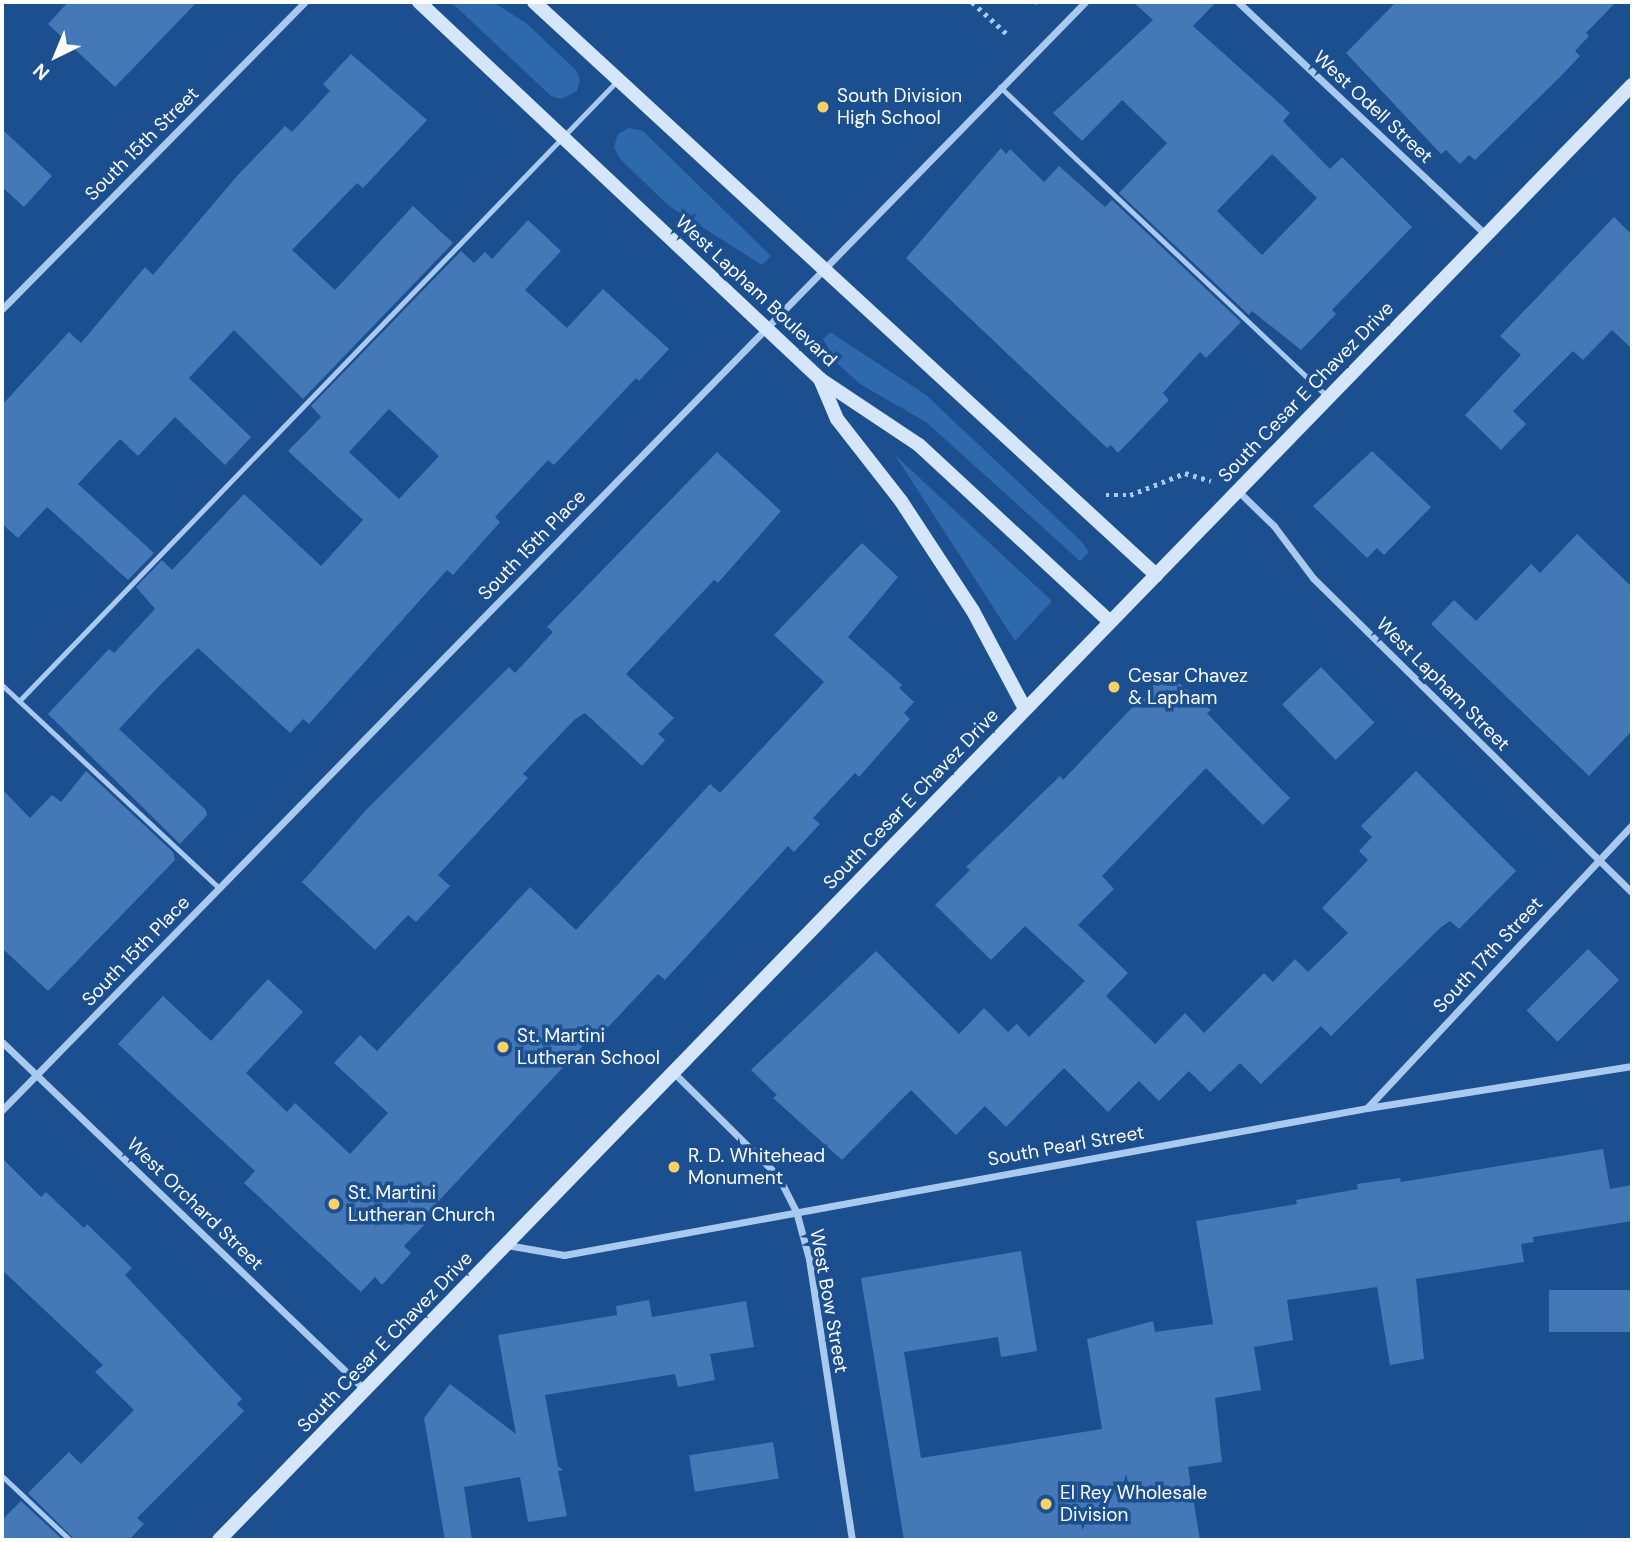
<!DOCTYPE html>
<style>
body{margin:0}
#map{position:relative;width:1634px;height:1542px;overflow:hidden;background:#1b4f8f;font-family:"DM Sans",sans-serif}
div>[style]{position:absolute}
.green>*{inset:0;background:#2e69ad}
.building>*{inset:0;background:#4478b7;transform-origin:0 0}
.path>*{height:4.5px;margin-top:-2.25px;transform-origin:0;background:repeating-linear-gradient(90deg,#a9c9ee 0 3.5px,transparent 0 8.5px)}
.lane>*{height:5px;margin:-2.5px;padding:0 2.5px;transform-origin:2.5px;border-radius:2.5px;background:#a9c9ee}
.street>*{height:7px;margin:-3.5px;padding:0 3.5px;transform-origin:3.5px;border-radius:3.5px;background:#a9c9ee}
.secondary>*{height:14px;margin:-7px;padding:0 7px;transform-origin:7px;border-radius:7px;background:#d6e6fa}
.dots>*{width:19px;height:19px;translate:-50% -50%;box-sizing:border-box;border:4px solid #1b4f8f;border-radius:50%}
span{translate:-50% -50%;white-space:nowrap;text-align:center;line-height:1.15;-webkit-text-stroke:7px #1b4f8f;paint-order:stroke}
.poi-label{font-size:19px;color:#fff}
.left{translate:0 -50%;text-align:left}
.street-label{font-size:19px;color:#fff}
.frame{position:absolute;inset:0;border:4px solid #fff;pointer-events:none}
.north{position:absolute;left:21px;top:21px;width:70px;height:70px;-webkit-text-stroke:5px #1b4f8f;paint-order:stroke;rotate:223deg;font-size:19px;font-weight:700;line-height:28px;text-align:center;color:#fff}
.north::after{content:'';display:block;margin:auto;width:24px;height:32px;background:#fff;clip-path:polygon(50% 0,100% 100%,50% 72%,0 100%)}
</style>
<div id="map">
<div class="green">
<div style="clip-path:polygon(451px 2px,493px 2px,526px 23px,576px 70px,580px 80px,577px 91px,561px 99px,551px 96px)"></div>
<div style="clip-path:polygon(629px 128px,643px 131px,771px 256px,762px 265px,669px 206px,620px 159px,614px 147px,618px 134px)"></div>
<div style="clip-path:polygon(830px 332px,926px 395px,1081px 541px,1089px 552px,1080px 561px,926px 422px,860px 384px,838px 364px,823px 339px)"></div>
<div style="clip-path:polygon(895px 455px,1052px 601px,1015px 641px)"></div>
</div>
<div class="building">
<div style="clip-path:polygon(68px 2px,197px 2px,115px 87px,48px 24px)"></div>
<div style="clip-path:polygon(evenodd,1133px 2px,1216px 2px,1193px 26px,1290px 113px,1283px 121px,1330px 169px,1342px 157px,1412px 227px,1332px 310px,1336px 314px,1301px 350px,1252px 311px,1249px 315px,1119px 193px,1167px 143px,1122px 100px,1082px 141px,1053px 113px,1153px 20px,1133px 2px,1272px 154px,1317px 198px,1262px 255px,1217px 211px,1272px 154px)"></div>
<div style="clip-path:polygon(1396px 2px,1616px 2px,1586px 33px,1589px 36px,1575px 51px,1580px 56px,1560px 77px,1475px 160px,1469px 155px,1460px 164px,1446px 150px,1441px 154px,1346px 53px)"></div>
<div style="clip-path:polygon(351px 54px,427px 120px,363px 188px,357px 183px,292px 250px,335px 290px,413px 206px,453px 243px,303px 399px,234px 330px,189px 378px,251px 437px,225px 465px,175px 417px,138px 456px,120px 439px,78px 484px,154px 553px,128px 580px,47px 507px,18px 538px,2px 524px,2px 405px,69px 332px,81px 343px,145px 267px,153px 275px,237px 176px,285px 126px,292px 132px,330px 91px,323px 84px)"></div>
<div style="clip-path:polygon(2px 129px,52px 176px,24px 207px,2px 187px)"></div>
<div style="clip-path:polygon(1001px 148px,1006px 154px,1010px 149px,1044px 182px,1059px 166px,1105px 207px,1112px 200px,1241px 322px,1206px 358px,1200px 352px,1163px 393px,1169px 400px,1118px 453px,1111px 445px,1107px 448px,906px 258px)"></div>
<div style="clip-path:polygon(1614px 217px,1632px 235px,1632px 349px,1612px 330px,1583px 360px,1573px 351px,1513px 411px,1526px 424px,1501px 450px,1465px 415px,1521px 355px,1500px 336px)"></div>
<div style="clip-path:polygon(evenodd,528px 220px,561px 251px,525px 290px,567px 328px,603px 289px,669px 349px,639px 381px,636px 378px,554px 465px,548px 460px,495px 517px,500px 522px,453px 575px,447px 570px,309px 724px,303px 719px,290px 733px,198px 648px,163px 682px,119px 729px,206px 810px,207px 815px,180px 844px,48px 714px,109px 649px,114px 653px,155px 609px,136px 587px,162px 560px,172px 570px,244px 494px,321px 566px,363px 520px,288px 451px,321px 417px,311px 406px,461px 251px,474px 263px,485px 252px,492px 259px,528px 220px,389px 409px,439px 456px,399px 499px,349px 452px,389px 409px)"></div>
<div style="clip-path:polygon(1372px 451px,1431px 507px,1384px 555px,1377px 548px,1367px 558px,1313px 506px)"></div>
<div style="clip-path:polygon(717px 452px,781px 511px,718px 583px,714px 580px,626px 674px,674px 718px,658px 734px,665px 740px,642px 766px,585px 713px,574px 720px,523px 774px,528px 778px,438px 875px,450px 886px,416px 922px,408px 915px,375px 950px,302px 882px,367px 809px,509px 667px,515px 673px,553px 632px,547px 627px)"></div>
<div style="clip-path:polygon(1577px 534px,1632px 587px,1632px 731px,1589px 776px,1431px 624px,1454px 600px,1476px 621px,1531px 564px,1540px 573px)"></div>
<div style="clip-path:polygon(862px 543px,898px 577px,848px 637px,902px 685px,899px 688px,914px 702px,904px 713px,910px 719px,859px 777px,855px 773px,813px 818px,820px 824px,794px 852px,788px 846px,665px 980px,658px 974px,596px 1040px,592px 1036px,421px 1220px,425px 1224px,404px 1246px,411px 1253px,382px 1285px,375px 1277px,361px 1292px,244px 1183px,255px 1171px,118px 1044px,163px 996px,211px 1041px,268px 979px,303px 1012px,246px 1073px,287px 1112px,295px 1103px,350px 1154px,388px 1113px,334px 1063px,360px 1035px,377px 1051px,530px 887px,576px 930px,710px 784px,720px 793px,824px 682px,774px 635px)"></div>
<div style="left:1321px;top:667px;width:77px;height:54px;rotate:46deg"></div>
<div style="clip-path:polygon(1166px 672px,1211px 710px,1207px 713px,1225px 732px,1290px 798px,1263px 825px,1206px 768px,1102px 876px,1114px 889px,1078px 925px,1128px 973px,1106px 996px,1155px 1044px,1185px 1013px,1204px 1033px,1264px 973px,1273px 982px,1295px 959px,1308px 972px,1348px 933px,1322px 908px,1368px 860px,1359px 851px,1372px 837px,1361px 826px,1416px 771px,1516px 871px,1459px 929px,1450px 921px,1441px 927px,1331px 1036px,1321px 1026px,1261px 1084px,1240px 1063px,1210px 1092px,1189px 1071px,1159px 1101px,1139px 1081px,1108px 1112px,1064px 1068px,1006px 1127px,985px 1106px,956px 1135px,911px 1090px,842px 1160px,773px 1098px,777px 1095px,751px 1070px,876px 951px,959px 1034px,984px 1008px,1008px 1032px,1017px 1024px,1029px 1037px,1085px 981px,1025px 926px,991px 960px,935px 905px,970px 870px,966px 867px,1060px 776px,1063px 780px)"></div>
<div style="clip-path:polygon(86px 771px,173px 852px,175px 860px,48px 991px,2px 948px,2px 789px,30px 818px,52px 795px,61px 802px)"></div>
<div style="left:1588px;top:949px;width:44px;height:87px;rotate:45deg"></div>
<div style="clip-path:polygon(1603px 1149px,1610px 1189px,1632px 1185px,1632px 1221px,1533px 1237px,1534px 1242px,1521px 1244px,1524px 1262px,1416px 1279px,1424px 1359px,1390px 1365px,1377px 1287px,1287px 1300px,1293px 1340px,1254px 1347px,1261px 1390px,1215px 1398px,1222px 1462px,1188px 1467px,1200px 1540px,904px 1540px,861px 1278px,1021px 1251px,1037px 1351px,1001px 1357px,998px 1337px,904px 1352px,921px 1458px,1102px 1429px,1087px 1339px,1153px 1321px,1155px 1332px,1213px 1324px,1196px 1221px,1297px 1204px,1296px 1200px,1358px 1189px,1357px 1184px,1400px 1178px,1401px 1182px)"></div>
<div style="clip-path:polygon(2px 1158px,41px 1197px,46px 1192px,84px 1228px,87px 1224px,132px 1268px,125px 1275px,242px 1399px,237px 1404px,244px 1411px,137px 1518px,144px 1524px,129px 1540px,75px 1540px,28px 1493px,69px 1452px,81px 1464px,134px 1410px,95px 1372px,103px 1365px,2px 1270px)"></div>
<div style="left:1632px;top:1290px;width:42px;height:83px;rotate:90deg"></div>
<div style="clip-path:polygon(649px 1300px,652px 1317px,746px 1301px,754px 1347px,710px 1354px,715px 1380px,678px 1387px,675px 1374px,545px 1395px,558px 1466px,563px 1470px,558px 1471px,567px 1516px,528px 1522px,520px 1477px,464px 1487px,472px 1540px,445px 1540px,424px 1418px,450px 1384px,516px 1434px,498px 1335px,617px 1315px,616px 1306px)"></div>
<div style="left:773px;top:1442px;width:37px;height:85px;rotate:81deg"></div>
<div style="clip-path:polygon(21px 1501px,63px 1540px,2px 1540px,2px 1520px)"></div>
</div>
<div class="path">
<div style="left:972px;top:2px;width:47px;rotate:42.4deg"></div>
<div style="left:1037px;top:2px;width:1px;rotate:45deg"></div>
<div style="left:1106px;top:495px;width:24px"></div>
<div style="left:1130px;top:495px;width:59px;rotate:-21.8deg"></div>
<div style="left:1185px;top:473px;width:27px;rotate:17deg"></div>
</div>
<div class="lane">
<div style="left:1000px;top:87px;width:451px;rotate:43.4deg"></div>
<div style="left:2px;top:685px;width:297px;rotate:43.1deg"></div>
<div style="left:19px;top:701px;width:860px;rotate:-46.04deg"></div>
<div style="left:2px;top:1476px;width:93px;rotate:43.3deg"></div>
</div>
<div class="street">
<div style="left:1238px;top:2px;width:340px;rotate:43.2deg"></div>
<div style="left:2px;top:309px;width:431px;rotate:-45.4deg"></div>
<div style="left:1238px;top:491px;width:50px;rotate:44.2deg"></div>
<div style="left:1274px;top:526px;width:65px;rotate:53.1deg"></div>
<div style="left:1313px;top:578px;width:448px;rotate:44.6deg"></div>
<div style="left:2px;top:1042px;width:503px;rotate:43.79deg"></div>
<div style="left:673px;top:1072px;width:148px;rotate:44.7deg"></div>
<div style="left:778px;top:1176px;width:39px;rotate:63deg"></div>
<div style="left:796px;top:1211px;width:50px;rotate:74.8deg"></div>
<div style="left:809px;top:1259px;width:284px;rotate:81.3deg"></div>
<div style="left:1368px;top:1107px;width:386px;rotate:-46.9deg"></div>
<div style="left:2px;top:1110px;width:1549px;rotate:-45.65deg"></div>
<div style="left:507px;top:1245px;width:58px;rotate:10deg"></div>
<div style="left:564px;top:1255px;width:816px;rotate:-10.37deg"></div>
<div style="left:1367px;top:1108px;width:268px;rotate:-9deg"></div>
</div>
<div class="secondary">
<div style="left:419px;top:2px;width:550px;rotate:43.23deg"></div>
<div style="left:820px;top:379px;width:119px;rotate:33.7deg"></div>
<div style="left:919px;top:445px;width:260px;rotate:42.8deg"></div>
<div style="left:534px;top:2px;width:846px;rotate:42.65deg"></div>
<div style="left:820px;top:379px;width:43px;rotate:67deg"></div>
<div style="left:837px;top:419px;width:104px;rotate:52deg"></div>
<div style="left:901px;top:501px;width:131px;rotate:56.8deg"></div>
<div style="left:973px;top:611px;width:111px;rotate:62deg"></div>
<div style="left:219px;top:1540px;width:2028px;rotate:-45.84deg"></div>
</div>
<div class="dots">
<div style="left:823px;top:107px;background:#ffd166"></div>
<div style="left:1114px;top:687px;background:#ffd166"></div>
<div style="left:503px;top:1047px;background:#ffd166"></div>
<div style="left:674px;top:1167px;background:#ffd166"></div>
<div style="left:334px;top:1204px;background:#ffd166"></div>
<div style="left:1046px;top:1504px;background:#ffd166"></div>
</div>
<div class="poi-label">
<span class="left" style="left:837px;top:107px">South Division<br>High School</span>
<span class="left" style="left:1128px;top:687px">Cesar Chavez<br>&amp; Lapham</span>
<span class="left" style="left:517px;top:1047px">St. Martini<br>Lutheran School</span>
<span class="left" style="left:688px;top:1167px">R. D. Whitehead<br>Monument</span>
<span class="left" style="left:348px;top:1204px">St. Martini<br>Lutheran Church</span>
<span class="left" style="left:1060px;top:1504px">El Rey Wholesale<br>Division</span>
</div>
<div class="street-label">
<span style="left:1373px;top:107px;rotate:43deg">West Odell Street</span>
<span style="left:142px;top:144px;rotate:-45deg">South 15th Street</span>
<span style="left:756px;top:291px;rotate:43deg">West Lapham Boulevard</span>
<span style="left:1306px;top:392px;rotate:-46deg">South Cesar E Chavez Drive</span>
<span style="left:532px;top:545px;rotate:-46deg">South 15th Place</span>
<span style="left:1443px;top:684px;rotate:45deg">West Lapham Street</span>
<span style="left:911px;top:799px;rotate:-46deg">South Cesar E Chavez Drive</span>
<span style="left:136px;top:951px;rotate:-46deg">South 15th Place</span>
<span style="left:1488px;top:955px;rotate:-47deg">South 17th Street</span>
<span style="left:1066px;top:1146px;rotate:-10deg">South Pearl Street</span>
<span style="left:195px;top:1204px;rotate:44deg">West Orchard Street</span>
<span style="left:829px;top:1301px;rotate:80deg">West Bow Street</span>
<span style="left:385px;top:1342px;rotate:-46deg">South Cesar E Chavez Drive</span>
</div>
<div class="frame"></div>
<div class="north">N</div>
</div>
